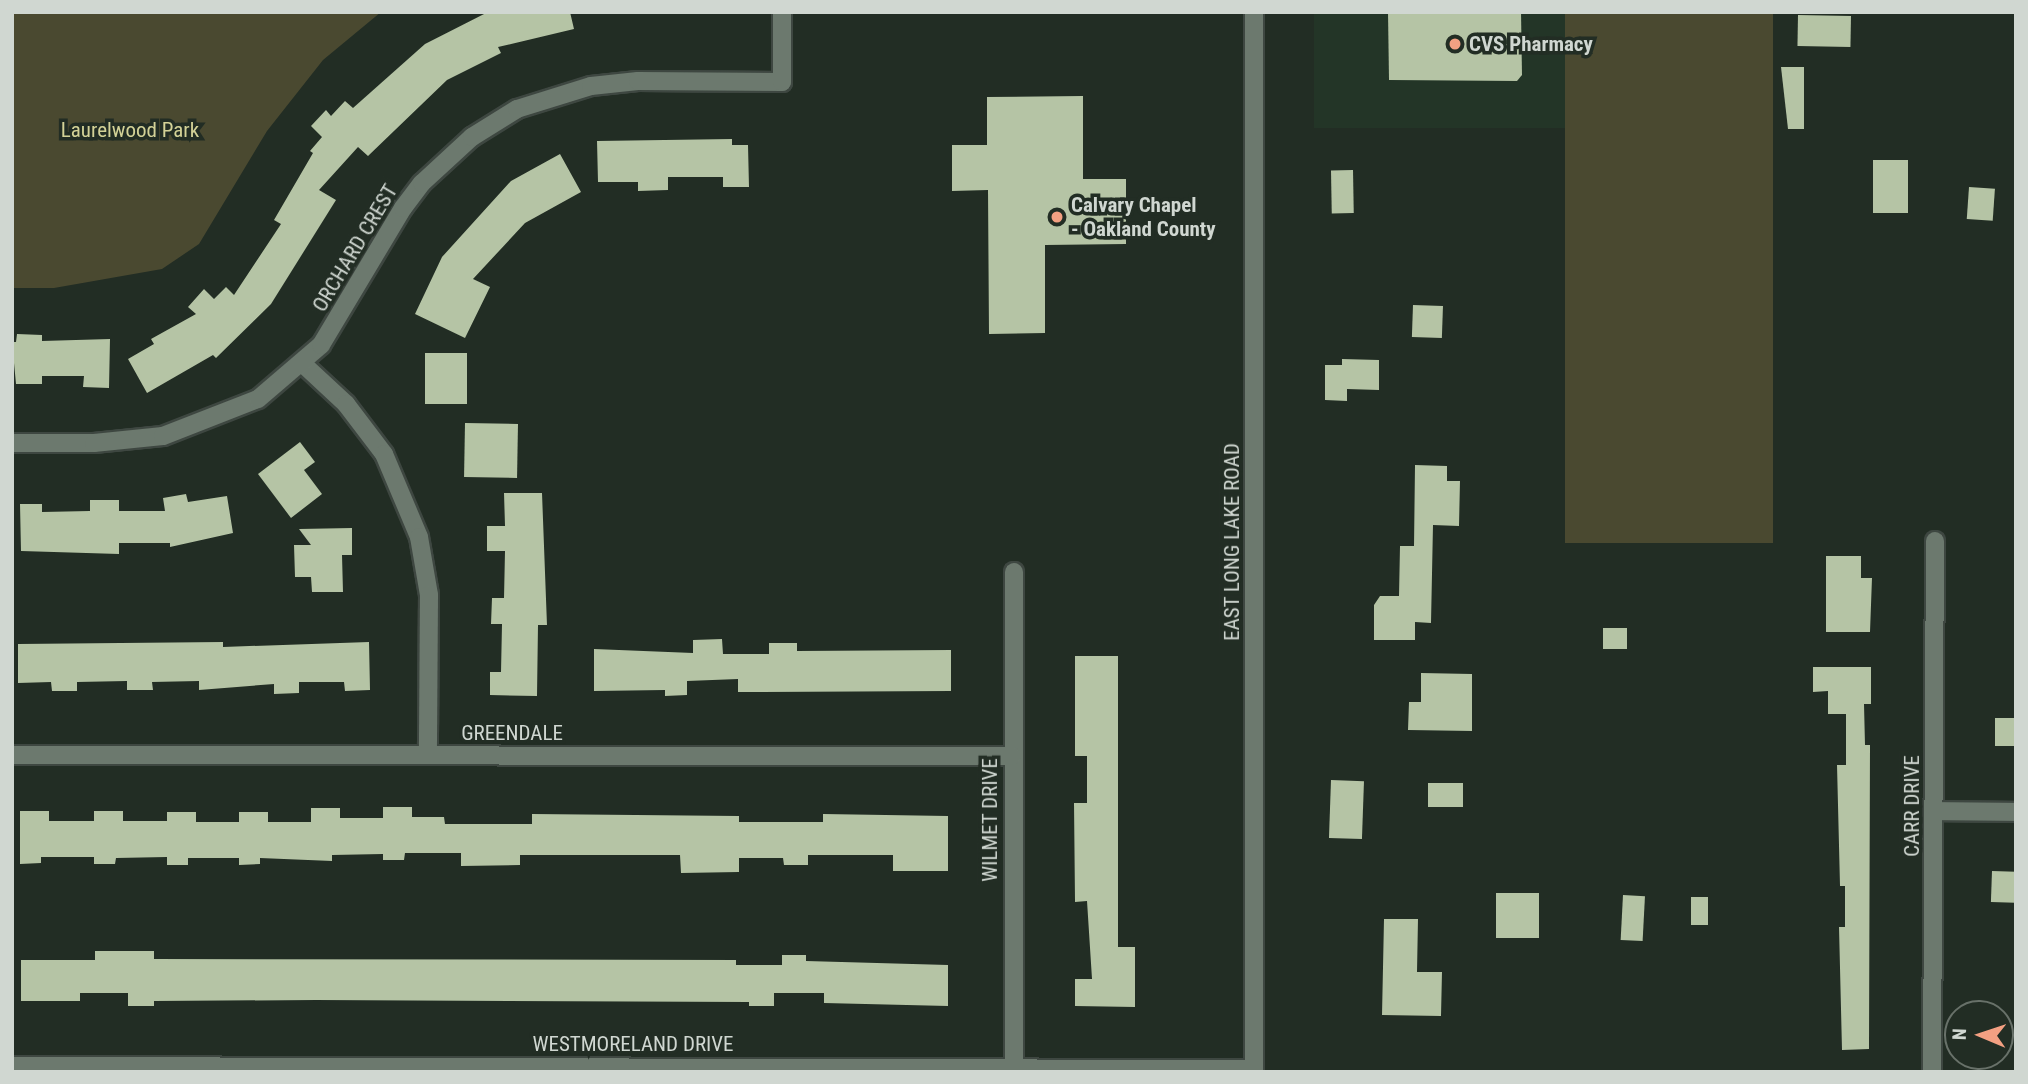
<!DOCTYPE html>
<style>
body{margin:0}
#map{position:relative;width:2028px;height:1084px;overflow:hidden;background:#222d24;font-family:"Roboto Condensed",sans-serif}
div>[style]{position:absolute}
.built>*{inset:0;background:#233527;transform-origin:0 0}
.green>*{inset:0;background:#4a4930;transform-origin:0 0}
.building>*{inset:0;background:#b5c4a5;transform-origin:0 0}
.roads{filter:drop-shadow(2px 0 #3e4741) drop-shadow(-2px 0 #3e4741) drop-shadow(0 2px #3e4741) drop-shadow(0 -2px #3e4741)}
.street>*{height:18px;margin:-9px;padding:0 9px;transform-origin:9px;border-radius:9px;background:#6c796e}
.secondary>*{height:18px;margin:-9px;padding:0 9px;transform-origin:9px;border-radius:9px;background:#6c796e}
.dots>*{width:19px;height:19px;translate:-50% -50%;box-sizing:border-box;border:4px solid #222d24;border-radius:50%}
span{translate:-50% -50%;white-space:nowrap;text-align:center;line-height:1.15;-webkit-text-stroke:7px #222d24;paint-order:stroke}
.poi-label{font-size:21px;color:#d0d7d1;font-weight:700}
.left{translate:0 -50%;text-align:left}
.park-label{font-size:21px;color:#d3d297}
.street-label{font-size:21px;color:#d0d7d1}
.frame{position:absolute;inset:0;border:14px solid #d0d7d1;pointer-events:none}
.north{position:absolute;left:1944px;top:1000px;width:70px;height:70px;box-sizing:border-box;background:#222d24;border:2px solid #687169;border-radius:50%;rotate:272deg;font-size:19px;font-weight:700;line-height:28px;text-align:center;color:#d0d7d1}
.north::after{content:'';display:block;margin:auto;width:24px;height:32px;background:#f3a082;clip-path:polygon(50% 0,100% 100%,50% 72%,0 100%)}
</style>
<div id="map">
<div class="built">
<div style="left:1314px;top:12px;width:251px;height:116px"></div>
</div>
<div class="green">
<div style="clip-path:polygon(12px 12px,381px 12px,323px 60px,267px 131px,199px 244px,162px 269px,54px 288px,12px 288px)"></div>
<div style="left:1565px;top:12px;width:208px;height:531px"></div>
</div>
<div class="building">
<div style="clip-path:polygon(488px 12px,570px 12px,574px 29px,498px 47px,501px 53px,447px 80px,368px 156px,358px 147px,319px 190px,336px 200px,271px 304px,216px 358px,213px 355px,147px 393px,128px 359px,154px 344px,151px 339px,196px 314px,188px 307px,204px 289px,214px 299px,226px 287px,234px 295px,281px 224px,274px 220px,313px 153px,310px 151px,322px 137px,311px 126px,326px 110px,331px 116px,345px 101px,353px 108px,425px 44px)"></div>
<div style="clip-path:polygon(1388px 12px,1521px 12px,1522px 75px,1517px 81px,1389px 80px)"></div>
<div style="left:1798px;top:15px;width:53px;height:31px;rotate:1deg"></div>
<div style="clip-path:polygon(1781px 67px,1804px 67px,1804px 129px,1788px 129px)"></div>
<div style="clip-path:polygon(1083px 96px,1083px 179px,1126px 179px,1126px 244px,1045px 245px,1045px 333px,989px 334px,988px 190px,952px 191px,952px 145px,987px 145px,987px 97px)"></div>
<div style="clip-path:polygon(732px 139px,732px 145px,748px 145px,749px 187px,723px 187px,723px 177px,668px 177px,668px 190px,638px 191px,638px 182px,598px 182px,597px 141px)"></div>
<div style="clip-path:polygon(560px 154px,581px 192px,525px 223px,473px 279px,490px 287px,465px 338px,415px 314px,442px 257px,511px 181px)"></div>
<div style="left:1873px;top:160px;width:35px;height:53px"></div>
<div style="left:1353px;top:170px;width:43px;height:22px;rotate:89deg"></div>
<div style="left:1969px;top:187px;width:26px;height:32px;rotate:4deg"></div>
<div style="left:1413px;top:305px;width:30px;height:32px;rotate:2deg"></div>
<div style="clip-path:polygon(17px 334px,42px 335px,42px 341px,110px 339px,109px 388px,83px 387px,84px 376px,42px 376px,42px 384px,16px 384px,12px 342px,16px 342px)"></div>
<div style="left:425px;top:353px;width:42px;height:51px"></div>
<div style="clip-path:polygon(1342px 359px,1379px 360px,1379px 390px,1347px 389px,1347px 401px,1325px 400px,1325px 365px,1342px 365px)"></div>
<div style="left:465px;top:423px;width:53px;height:54px;rotate:1deg"></div>
<div style="clip-path:polygon(300px 442px,315px 462px,304px 470px,322px 494px,291px 518px,258px 474px)"></div>
<div style="clip-path:polygon(1415px 465px,1447px 466px,1447px 481px,1460px 481px,1459px 526px,1433px 525px,1431px 623px,1415px 622px,1415px 640px,1374px 640px,1374px 605px,1380px 596px,1399px 596px,1400px 546px,1414px 546px)"></div>
<div style="clip-path:polygon(504px 493px,542px 493px,547px 625px,538px 625px,537px 696px,490px 695px,490px 672px,501px 672px,502px 624px,491px 624px,492px 598px,504px 598px,505px 551px,487px 551px,487px 526px,505px 526px)"></div>
<div style="clip-path:polygon(186px 494px,188px 502px,227px 496px,233px 533px,170px 547px,170px 543px,119px 543px,119px 554px,21px 551px,20px 504px,42px 504px,42px 512px,90px 511px,90px 500px,119px 500px,119px 511px,165px 511px,163px 498px)"></div>
<div style="clip-path:polygon(352px 528px,352px 555px,342px 555px,343px 592px,312px 592px,311px 577px,295px 577px,294px 545px,311px 545px,299px 529px)"></div>
<div style="clip-path:polygon(1826px 556px,1861px 556px,1861px 578px,1872px 578px,1870px 632px,1826px 632px)"></div>
<div style="left:1603px;top:628px;width:24px;height:21px"></div>
<div style="clip-path:polygon(722px 639px,723px 654px,769px 654px,769px 643px,797px 643px,797px 651px,951px 650px,951px 691px,738px 692px,738px 679px,687px 681px,687px 695px,665px 696px,665px 690px,594px 691px,594px 649px,693px 653px,693px 640px)"></div>
<div style="clip-path:polygon(223px 642px,223px 647px,369px 642px,370px 690px,345px 691px,344px 682px,299px 682px,299px 693px,274px 694px,274px 684px,199px 690px,199px 681px,152px 682px,153px 690px,127px 690px,127px 681px,77px 682px,77px 691px,52px 691px,51px 682px,18px 683px,18px 644px)"></div>
<div style="clip-path:polygon(1075px 656px,1118px 656px,1118px 947px,1135px 947px,1135px 1007px,1075px 1006px,1075px 979px,1092px 979px,1087px 901px,1075px 902px,1074px 803px,1087px 803px,1087px 756px,1075px 756px)"></div>
<div style="clip-path:polygon(1813px 667px,1871px 667px,1871px 704px,1864px 704px,1865px 745px,1870px 745px,1869px 1049px,1842px 1050px,1839px 927px,1845px 927px,1845px 886px,1840px 886px,1837px 765px,1846px 765px,1846px 714px,1828px 714px,1828px 691px,1813px 692px)"></div>
<div style="clip-path:polygon(1421px 673px,1472px 674px,1472px 731px,1408px 730px,1409px 702px,1421px 702px)"></div>
<div style="left:1995px;top:718px;width:21px;height:28px"></div>
<div style="left:1331px;top:780px;width:33px;height:58px;rotate:2deg"></div>
<div style="left:1428px;top:783px;width:35px;height:24px"></div>
<div style="clip-path:polygon(383px 807px,412px 807px,412px 817px,444px 817px,445px 824px,532px 824px,532px 814px,739px 816px,739px 822px,823px 822px,823px 814px,948px 816px,948px 871px,893px 871px,893px 855px,808px 855px,808px 865px,784px 865px,783px 858px,739px 858px,739px 872px,681px 873px,680px 855px,520px 855px,520px 865px,461px 866px,461px 853px,405px 853px,404px 860px,383px 860px,383px 854px,332px 855px,332px 861px,260px 858px,260px 864px,239px 865px,239px 858px,188px 858px,188px 865px,167px 865px,167px 857px,116px 858px,115px 864px,94px 864px,94px 857px,41px 857px,41px 863px,20px 864px,20px 811px,49px 811px,49px 821px,94px 821px,94px 811px,123px 811px,123px 821px,167px 821px,167px 812px,196px 812px,196px 822px,239px 822px,239px 812px,268px 812px,268px 822px,311px 822px,311px 808px,340px 808px,340px 818px,383px 818px)"></div>
<div style="left:1992px;top:871px;width:24px;height:31px;rotate:2deg"></div>
<div style="left:1496px;top:893px;width:43px;height:45px"></div>
<div style="left:1623px;top:895px;width:22px;height:45px;rotate:3deg"></div>
<div style="left:1691px;top:897px;width:17px;height:28px"></div>
<div style="clip-path:polygon(1384px 919px,1418px 919px,1417px 972px,1442px 972px,1441px 1016px,1382px 1015px)"></div>
<div style="clip-path:polygon(95px 951px,154px 951px,154px 959px,736px 960px,736px 965px,782px 965px,782px 955px,806px 955px,806px 961px,948px 965px,948px 1006px,824px 1003px,824px 993px,774px 993px,774px 1006px,749px 1006px,749px 1002px,316px 1000px,154px 1001px,154px 1006px,128px 1006px,128px 993px,80px 993px,80px 1001px,21px 1001px,21px 960px,95px 960px)"></div>
</div>
<div class="roads">
<div class="street">
<div style="left:303px;top:364px;width:59px;rotate:42.9deg"></div>
<div style="left:346px;top:404px;width:63px;rotate:52.8deg"></div>
<div style="left:384px;top:454px;width:90px;rotate:67.1deg"></div>
<div style="left:419px;top:537px;width:59px;rotate:80.2deg"></div>
<div style="left:429px;top:595px;width:160px;rotate:90.4deg"></div>
<div style="left:12px;top:443px;width:82px"></div>
<div style="left:94px;top:443px;width:69px;rotate:-5.8deg"></div>
<div style="left:163px;top:436px;width:102px;rotate:-21.3deg"></div>
<div style="left:258px;top:399px;width:83px;rotate:-40.6deg"></div>
<div style="left:321px;top:345px;width:160px;rotate:-59.1deg"></div>
<div style="left:403px;top:208px;width:31px;rotate:-53deg"></div>
<div style="left:422px;top:183px;width:68px;rotate:-42.6deg"></div>
<div style="left:472px;top:137px;width:53px;rotate:-31.9deg"></div>
<div style="left:517px;top:109px;width:77px;rotate:-17.3deg"></div>
<div style="left:591px;top:86px;width:47px;rotate:-6.1deg"></div>
<div style="left:638px;top:81px;width:144px;rotate:0.4deg"></div>
<div style="left:782px;top:82px;width:70px;rotate:-90deg"></div>
<div style="left:1014px;top:572px;width:496px;rotate:90deg"></div>
<div style="left:12px;top:755px;width:1000px;rotate:0.06deg"></div>
<div style="left:1935px;top:811px;width:81px;rotate:0.7deg"></div>
<div style="left:12px;top:1066px;width:1242px;rotate:0.14deg"></div>
<div style="left:1932px;top:1072px;width:531px;rotate:-89.68deg"></div>
</div>
<div class="secondary">
<div style="left:1254px;top:1072px;width:1060px;rotate:-90deg"></div>
</div>
</div>
<div class="dots">
<div style="left:1455px;top:44px;background:#f3a082"></div>
<div style="left:1057px;top:217px;background:#f3a082"></div>
</div>
<div class="poi-label">
<span class="left" style="left:1469px;top:44px">CVS Pharmacy</span>
<span class="left" style="left:1071px;top:217px">Calvary Chapel<br>- Oakland County</span>
</div>
<div class="park-label">
<span style="left:130px;top:130px">Laurelwood Park</span>
</div>
<div class="street-label">
<span style="left:355px;top:248px;rotate:-59deg">ORCHARD CREST</span>
<span style="left:1232px;top:542px;rotate:-90deg">EAST LONG LAKE ROAD</span>
<span style="left:512px;top:733px">GREENDALE</span>
<span style="left:1912px;top:806px;rotate:-90deg">CARR DRIVE</span>
<span style="left:990px;top:820px;rotate:-90deg">WILMET DRIVE</span>
<span style="left:633px;top:1044px">WESTMORELAND DRIVE</span>
</div>
<div class="frame"></div>
<div class="north">N</div>
</div>
